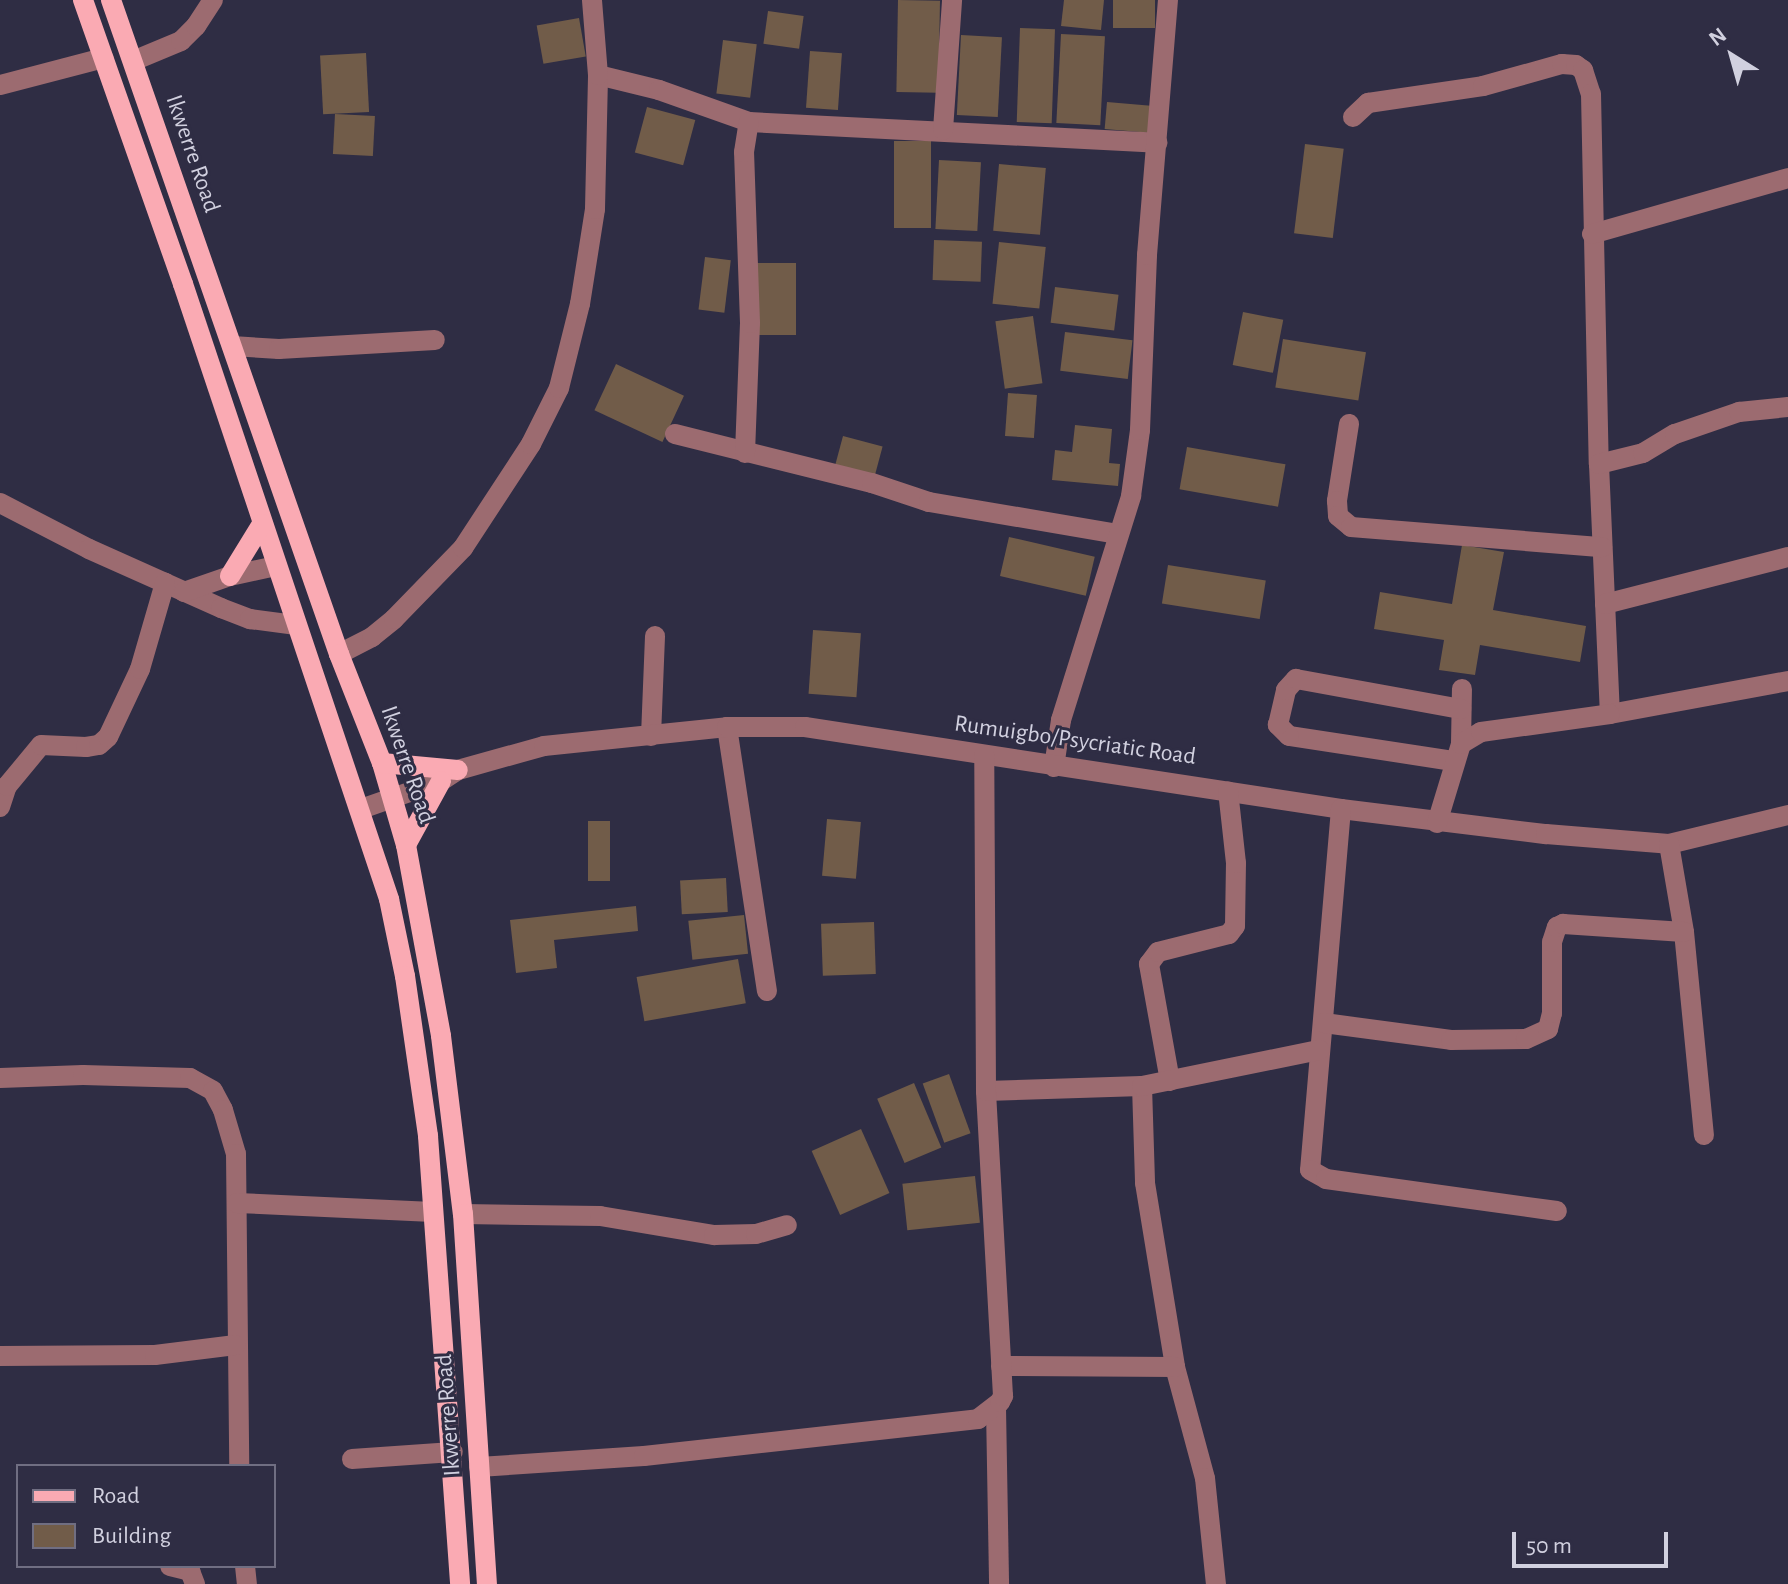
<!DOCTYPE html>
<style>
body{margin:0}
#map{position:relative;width:1788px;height:1584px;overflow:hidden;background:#2f2d44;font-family:"Alegreya Sans",sans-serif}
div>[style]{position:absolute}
.building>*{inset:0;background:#715c49;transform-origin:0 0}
.minor>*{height:20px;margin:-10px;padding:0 10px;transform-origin:10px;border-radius:10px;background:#9c6b70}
.major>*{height:20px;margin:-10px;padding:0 10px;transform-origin:10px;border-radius:10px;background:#faaab3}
span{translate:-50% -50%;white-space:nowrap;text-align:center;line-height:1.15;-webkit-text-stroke:6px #2f2d44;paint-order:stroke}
.street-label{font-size:24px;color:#d1d0df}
.legend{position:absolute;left:16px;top:1464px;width:260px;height:104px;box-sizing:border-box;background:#2f2d44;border:2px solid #706e82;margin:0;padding:10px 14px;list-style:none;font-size:24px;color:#d1d0df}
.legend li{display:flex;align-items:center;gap:16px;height:40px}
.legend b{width:40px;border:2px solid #706e82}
.north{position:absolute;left:1692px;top:16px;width:80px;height:80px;-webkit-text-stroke:6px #2f2d44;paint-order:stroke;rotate:323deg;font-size:22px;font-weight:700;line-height:32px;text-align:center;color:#d1d0df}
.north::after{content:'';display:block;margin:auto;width:28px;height:36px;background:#d1d0df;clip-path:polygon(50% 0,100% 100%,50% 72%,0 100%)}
.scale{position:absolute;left:1512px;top:1532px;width:156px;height:36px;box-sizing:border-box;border:4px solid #d1d0df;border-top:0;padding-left:10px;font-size:24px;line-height:28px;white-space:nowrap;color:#d1d0df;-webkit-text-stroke:6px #2f2d44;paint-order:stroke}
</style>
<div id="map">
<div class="building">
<div style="left:898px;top:0;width:42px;height:92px;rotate:1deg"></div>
<div style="clip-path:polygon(1064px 0,1104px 0,1101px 30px,1061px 26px)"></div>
<div style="left:1113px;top:0;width:42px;height:28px"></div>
<div style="left:768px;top:11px;width:36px;height:33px;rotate:8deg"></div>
<div style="left:579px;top:18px;width:39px;height:43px;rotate:80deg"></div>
<div style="left:1020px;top:28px;width:35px;height:94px;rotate:2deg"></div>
<div style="left:1061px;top:34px;width:44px;height:89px;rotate:3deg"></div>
<div style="left:961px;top:35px;width:41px;height:80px;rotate:3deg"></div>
<div style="left:723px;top:40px;width:34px;height:54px;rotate:7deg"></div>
<div style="left:810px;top:51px;width:32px;height:57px;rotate:4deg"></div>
<div style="left:366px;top:53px;width:59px;height:46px;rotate:87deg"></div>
<div style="left:1107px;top:102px;width:44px;height:27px;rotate:5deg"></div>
<div style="left:647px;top:107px;width:50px;height:47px;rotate:15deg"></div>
<div style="left:335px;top:114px;width:40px;height:40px;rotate:3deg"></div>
<div style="left:894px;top:141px;width:37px;height:87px"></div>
<div style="left:1305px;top:144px;width:39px;height:90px;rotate:7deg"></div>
<div style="left:939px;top:160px;width:42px;height:69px;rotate:3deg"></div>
<div style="left:999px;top:164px;width:47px;height:67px;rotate:5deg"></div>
<div style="left:934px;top:240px;width:48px;height:40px;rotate:2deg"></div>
<div style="left:999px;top:242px;width:47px;height:62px;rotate:6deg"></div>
<div style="left:705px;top:257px;width:26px;height:53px;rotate:7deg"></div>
<div style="left:756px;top:263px;width:40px;height:72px"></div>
<div style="left:1055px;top:287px;width:64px;height:36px;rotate:7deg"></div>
<div style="left:1243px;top:312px;width:41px;height:54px;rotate:11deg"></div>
<div style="left:1033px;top:316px;width:68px;height:38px;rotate:82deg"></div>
<div style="left:1065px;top:332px;width:68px;height:39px;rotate:7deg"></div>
<div style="left:1283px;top:339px;width:84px;height:49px;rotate:9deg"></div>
<div style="left:616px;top:364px;width:75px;height:51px;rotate:25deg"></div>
<div style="left:1008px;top:393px;width:29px;height:43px;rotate:4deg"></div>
<div style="clip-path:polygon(1075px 425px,1112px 429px,1109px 463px,1120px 464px,1118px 486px,1052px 480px,1055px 450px,1072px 452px)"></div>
<div style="left:843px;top:436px;width:41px;height:37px;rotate:15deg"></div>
<div style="left:1187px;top:447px;width:100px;height:43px;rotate:10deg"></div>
<div style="left:1009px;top:537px;width:88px;height:40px;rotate:13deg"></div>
<div style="clip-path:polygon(1462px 545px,1504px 552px,1493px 610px,1586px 626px,1580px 662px,1480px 645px,1475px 675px,1439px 670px,1444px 640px,1374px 629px,1380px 592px,1452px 604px)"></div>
<div style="left:1168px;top:565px;width:99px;height:39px;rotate:9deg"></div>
<div style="left:813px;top:630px;width:48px;height:64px;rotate:4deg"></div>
<div style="left:827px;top:819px;width:34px;height:57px;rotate:5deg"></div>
<div style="left:588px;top:821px;width:22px;height:60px"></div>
<div style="left:726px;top:878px;width:34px;height:46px;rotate:87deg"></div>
<div style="clip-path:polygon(636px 906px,638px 931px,554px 940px,557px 968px,516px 973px,510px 920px)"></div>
<div style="left:744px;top:915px;width:39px;height:56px;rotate:84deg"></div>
<div style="left:874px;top:922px;width:52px;height:53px;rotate:88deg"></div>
<div style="left:738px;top:959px;width:45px;height:103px;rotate:80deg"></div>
<div style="left:949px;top:1074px;width:63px;height:28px;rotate:70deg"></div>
<div style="left:914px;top:1083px;width:70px;height:40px;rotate:67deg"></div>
<div style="left:861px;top:1129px;width:70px;height:54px;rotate:66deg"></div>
<div style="left:975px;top:1176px;width:47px;height:73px;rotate:84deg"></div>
</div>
<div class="minor">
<div style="left:133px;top:61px;width:52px;rotate:-22.6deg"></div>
<div style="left:181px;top:41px;width:21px;rotate:-45deg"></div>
<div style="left:196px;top:26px;width:31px;rotate:-57deg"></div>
<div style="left:598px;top:75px;width:63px;rotate:13.8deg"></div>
<div style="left:659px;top:90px;width:96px;rotate:19.6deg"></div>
<div style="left:749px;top:122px;width:409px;rotate:2.9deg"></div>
<div style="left:0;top:85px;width:107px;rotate:-14.6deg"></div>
<div style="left:1353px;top:117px;width:21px;rotate:-43deg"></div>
<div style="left:1368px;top:103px;width:116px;rotate:-8.4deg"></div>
<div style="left:1483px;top:86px;width:82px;rotate:-15.6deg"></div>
<div style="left:1562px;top:64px;width:14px;rotate:4deg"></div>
<div style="left:1576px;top:65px;width:9px;rotate:36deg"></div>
<div style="left:1583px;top:70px;width:25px;rotate:72deg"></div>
<div style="left:1591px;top:94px;width:370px;rotate:88.8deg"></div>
<div style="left:1599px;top:464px;width:250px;rotate:87.5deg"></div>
<div style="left:1610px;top:714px;width:181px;rotate:-10.5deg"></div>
<div style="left:943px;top:130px;width:130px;rotate:-86deg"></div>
<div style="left:1592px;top:234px;width:204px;rotate:-15.9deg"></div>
<div style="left:232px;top:346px;width:47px;rotate:3.7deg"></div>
<div style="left:279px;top:349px;width:156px;rotate:-3.3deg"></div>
<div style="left:1349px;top:424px;width:78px;rotate:98.9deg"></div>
<div style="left:1337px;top:501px;width:15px;rotate:86deg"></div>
<div style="left:1338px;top:516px;width:17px;rotate:40deg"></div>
<div style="left:1351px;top:527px;width:252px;rotate:4.6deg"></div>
<div style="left:675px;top:434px;width:203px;rotate:14deg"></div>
<div style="left:872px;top:483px;width:60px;rotate:18.4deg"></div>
<div style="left:929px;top:502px;width:192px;rotate:9.6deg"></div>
<div style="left:745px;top:453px;width:130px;rotate:-87.8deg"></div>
<div style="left:750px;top:323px;width:171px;rotate:-92deg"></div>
<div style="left:744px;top:152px;width:30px;rotate:-81deg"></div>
<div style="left:1599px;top:464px;width:45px;rotate:-14deg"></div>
<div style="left:1643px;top:453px;width:37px;rotate:-31deg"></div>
<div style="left:1675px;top:434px;width:68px;rotate:-19deg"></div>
<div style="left:1739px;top:412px;width:49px;rotate:-5.8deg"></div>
<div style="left:0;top:503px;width:100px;rotate:27.3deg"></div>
<div style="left:89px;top:549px;width:145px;rotate:24.1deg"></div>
<div style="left:221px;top:608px;width:31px;rotate:21deg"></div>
<div style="left:250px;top:619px;width:45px;rotate:7.6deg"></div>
<div style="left:184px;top:592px;width:49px;rotate:-19.2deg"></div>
<div style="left:230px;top:576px;width:47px;rotate:-12.3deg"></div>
<div style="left:1605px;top:604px;width:189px;rotate:-14.4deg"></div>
<div style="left:339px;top:654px;width:37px;rotate:-27deg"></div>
<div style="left:372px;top:637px;width:28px;rotate:-39deg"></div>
<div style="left:394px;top:619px;width:99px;rotate:-45.8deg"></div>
<div style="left:463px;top:548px;width:124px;rotate:-56.8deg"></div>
<div style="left:531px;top:444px;width:63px;rotate:-63.4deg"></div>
<div style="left:559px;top:388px;width:87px;rotate:-76deg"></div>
<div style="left:580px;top:304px;width:96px;rotate:-81deg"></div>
<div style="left:595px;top:209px;width:134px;rotate:-88.7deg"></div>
<div style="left:598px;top:75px;width:75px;rotate:-94.6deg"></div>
<div style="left:727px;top:727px;width:267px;rotate:81.4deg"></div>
<div style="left:651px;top:736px;width:100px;rotate:-87.7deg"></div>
<div style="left:1461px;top:744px;width:55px;rotate:-89deg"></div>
<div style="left:1453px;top:761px;width:166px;rotate:-171.3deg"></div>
<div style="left:1289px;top:736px;width:16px;rotate:-135deg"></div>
<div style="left:1278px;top:725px;width:36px;rotate:-77deg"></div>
<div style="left:1286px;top:690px;width:15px;rotate:-48deg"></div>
<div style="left:1296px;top:679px;width:168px;rotate:10.3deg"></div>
<div style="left:1054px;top:767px;width:48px;rotate:-81.5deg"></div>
<div style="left:1061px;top:720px;width:235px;rotate:-72.6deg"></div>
<div style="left:1131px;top:496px;width:67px;rotate:-82.2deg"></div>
<div style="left:1140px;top:430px;width:175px;rotate:-87.7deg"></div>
<div style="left:1147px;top:255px;width:256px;rotate:-85.3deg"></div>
<div style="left:0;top:807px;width:22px;rotate:-72deg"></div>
<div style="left:7px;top:786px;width:53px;rotate:-50.3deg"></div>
<div style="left:41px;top:745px;width:45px;rotate:2.5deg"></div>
<div style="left:86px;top:747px;width:13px;rotate:-9deg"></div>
<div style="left:99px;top:745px;width:12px;rotate:-42deg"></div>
<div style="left:108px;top:737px;width:75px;rotate:-64.8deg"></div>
<div style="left:140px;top:669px;width:90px;rotate:-73.8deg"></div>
<div style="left:361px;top:809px;width:85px;rotate:-19.3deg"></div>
<div style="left:441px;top:781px;width:20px;rotate:-33deg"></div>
<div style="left:458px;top:770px;width:89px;rotate:-15.6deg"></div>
<div style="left:544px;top:746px;width:184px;rotate:-5.9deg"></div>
<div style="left:727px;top:727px;width:78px"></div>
<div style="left:805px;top:727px;width:542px;rotate:8.7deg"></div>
<div style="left:1341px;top:809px;width:207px;rotate:7deg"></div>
<div style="left:1546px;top:834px;width:123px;rotate:4.6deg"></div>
<div style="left:1669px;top:844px;width:122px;rotate:-13.7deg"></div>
<div style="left:1341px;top:809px;width:362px;rotate:94.9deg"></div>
<div style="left:1310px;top:1170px;width:18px;rotate:29deg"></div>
<div style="left:1326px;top:1179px;width:233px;rotate:7.9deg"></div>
<div style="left:1437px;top:823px;width:83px;rotate:-73.1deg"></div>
<div style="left:1461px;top:744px;width:23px;rotate:-31deg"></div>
<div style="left:1481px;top:732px;width:130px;rotate:-7.9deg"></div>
<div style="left:1669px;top:844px;width:89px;rotate:80.3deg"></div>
<div style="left:1684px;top:932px;width:204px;rotate:84.4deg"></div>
<div style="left:1324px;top:1023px;width:128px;rotate:7.6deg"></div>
<div style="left:1451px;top:1040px;width:75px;rotate:-0.8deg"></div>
<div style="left:1526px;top:1039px;width:24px;rotate:-24deg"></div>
<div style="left:1548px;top:1029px;width:16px;rotate:-76deg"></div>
<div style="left:1552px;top:1013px;width:71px;rotate:-90deg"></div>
<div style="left:1552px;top:942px;width:16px;rotate:-72deg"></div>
<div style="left:1557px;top:927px;width:7px;rotate:-27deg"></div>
<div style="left:1563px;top:924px;width:121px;rotate:3.8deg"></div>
<div style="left:0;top:1078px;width:83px;rotate:-2.1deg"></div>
<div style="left:83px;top:1075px;width:107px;rotate:1.6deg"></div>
<div style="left:190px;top:1078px;width:26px;rotate:29deg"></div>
<div style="left:213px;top:1091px;width:21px;rotate:62deg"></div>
<div style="left:223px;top:1110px;width:46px;rotate:73.5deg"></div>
<div style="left:236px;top:1154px;width:312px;rotate:89.4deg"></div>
<div style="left:1170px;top:1081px;width:119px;rotate:-100.2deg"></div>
<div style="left:1149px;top:964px;width:15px;rotate:-53deg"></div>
<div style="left:1158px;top:952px;width:73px;rotate:-14.2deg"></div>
<div style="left:1229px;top:934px;width:10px;rotate:-53deg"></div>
<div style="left:1235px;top:926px;width:63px;rotate:-89.1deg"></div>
<div style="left:1236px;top:863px;width:72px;rotate:-96.3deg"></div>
<div style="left:1142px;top:1086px;width:97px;rotate:88.2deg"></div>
<div style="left:1145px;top:1183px;width:186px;rotate:80.7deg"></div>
<div style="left:1175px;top:1367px;width:115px;rotate:74.9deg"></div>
<div style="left:1205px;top:1478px;width:107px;rotate:84.1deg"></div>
<div style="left:986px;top:1091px;width:156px;rotate:-1.8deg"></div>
<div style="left:1142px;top:1086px;width:181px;rotate:-11.5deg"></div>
<div style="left:237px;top:1203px;width:196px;rotate:2.6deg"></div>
<div style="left:463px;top:1214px;width:137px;rotate:0.8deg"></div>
<div style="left:600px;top:1216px;width:116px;rotate:9.5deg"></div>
<div style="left:714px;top:1235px;width:42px;rotate:-1.4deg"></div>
<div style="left:756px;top:1234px;width:32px;rotate:-16deg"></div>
<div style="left:0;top:1356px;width:155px;rotate:-0.4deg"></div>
<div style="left:155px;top:1355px;width:81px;rotate:-7.1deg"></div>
<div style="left:1001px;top:1366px;width:174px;rotate:0.3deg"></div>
<div style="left:996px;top:1408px;width:176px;rotate:89deg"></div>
<div style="left:352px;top:1459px;width:101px;rotate:-4deg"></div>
<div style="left:479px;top:1467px;width:165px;rotate:-3.8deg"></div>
<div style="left:644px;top:1456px;width:336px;rotate:-6.3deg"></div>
<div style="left:978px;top:1419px;width:28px;rotate:-38deg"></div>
<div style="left:1000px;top:1402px;width:7px;rotate:-63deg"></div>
<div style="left:1003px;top:1396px;width:305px;rotate:-93.2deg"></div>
<div style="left:986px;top:1091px;width:336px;rotate:-90.3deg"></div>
<div style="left:170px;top:1566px;width:21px;rotate:14deg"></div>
<div style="left:190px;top:1571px;width:14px;rotate:69deg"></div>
<div style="left:245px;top:1566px;width:18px;rotate:84deg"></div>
</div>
<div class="major">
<div style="left:83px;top:0;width:301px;rotate:70.6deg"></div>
<div style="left:183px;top:284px;width:649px;rotate:71.48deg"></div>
<div style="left:389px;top:899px;width:79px;rotate:78.3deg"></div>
<div style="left:405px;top:976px;width:162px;rotate:81.8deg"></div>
<div style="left:428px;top:1136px;width:449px;rotate:85.9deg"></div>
<div style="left:111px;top:0;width:693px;rotate:70.78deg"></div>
<div style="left:339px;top:654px;width:117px;rotate:68.5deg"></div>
<div style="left:382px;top:763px;width:85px;rotate:73.7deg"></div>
<div style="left:406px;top:845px;width:194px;rotate:79.6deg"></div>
<div style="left:441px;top:1036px;width:179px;rotate:83deg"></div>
<div style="left:463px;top:1214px;width:371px;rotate:86.3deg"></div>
<div style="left:230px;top:576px;width:61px;rotate:-58.4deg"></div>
<div style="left:382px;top:763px;width:76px;rotate:5.3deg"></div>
<div style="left:406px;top:845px;width:73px;rotate:-61.3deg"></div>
</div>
<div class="street-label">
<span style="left:192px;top:154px;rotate:71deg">Ikwerre Road</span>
<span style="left:1075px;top:741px;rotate:8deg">Rumuigbo/Psycriatic Road</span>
<span style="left:407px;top:765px;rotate:71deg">Ikwerre Road</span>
<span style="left:449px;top:1415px;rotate:-94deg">Ikwerre Road</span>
</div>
<ul class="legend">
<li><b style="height:10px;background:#faaab3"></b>Road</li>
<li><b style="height:22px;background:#715c49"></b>Building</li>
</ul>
<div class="north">N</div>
<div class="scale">50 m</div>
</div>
